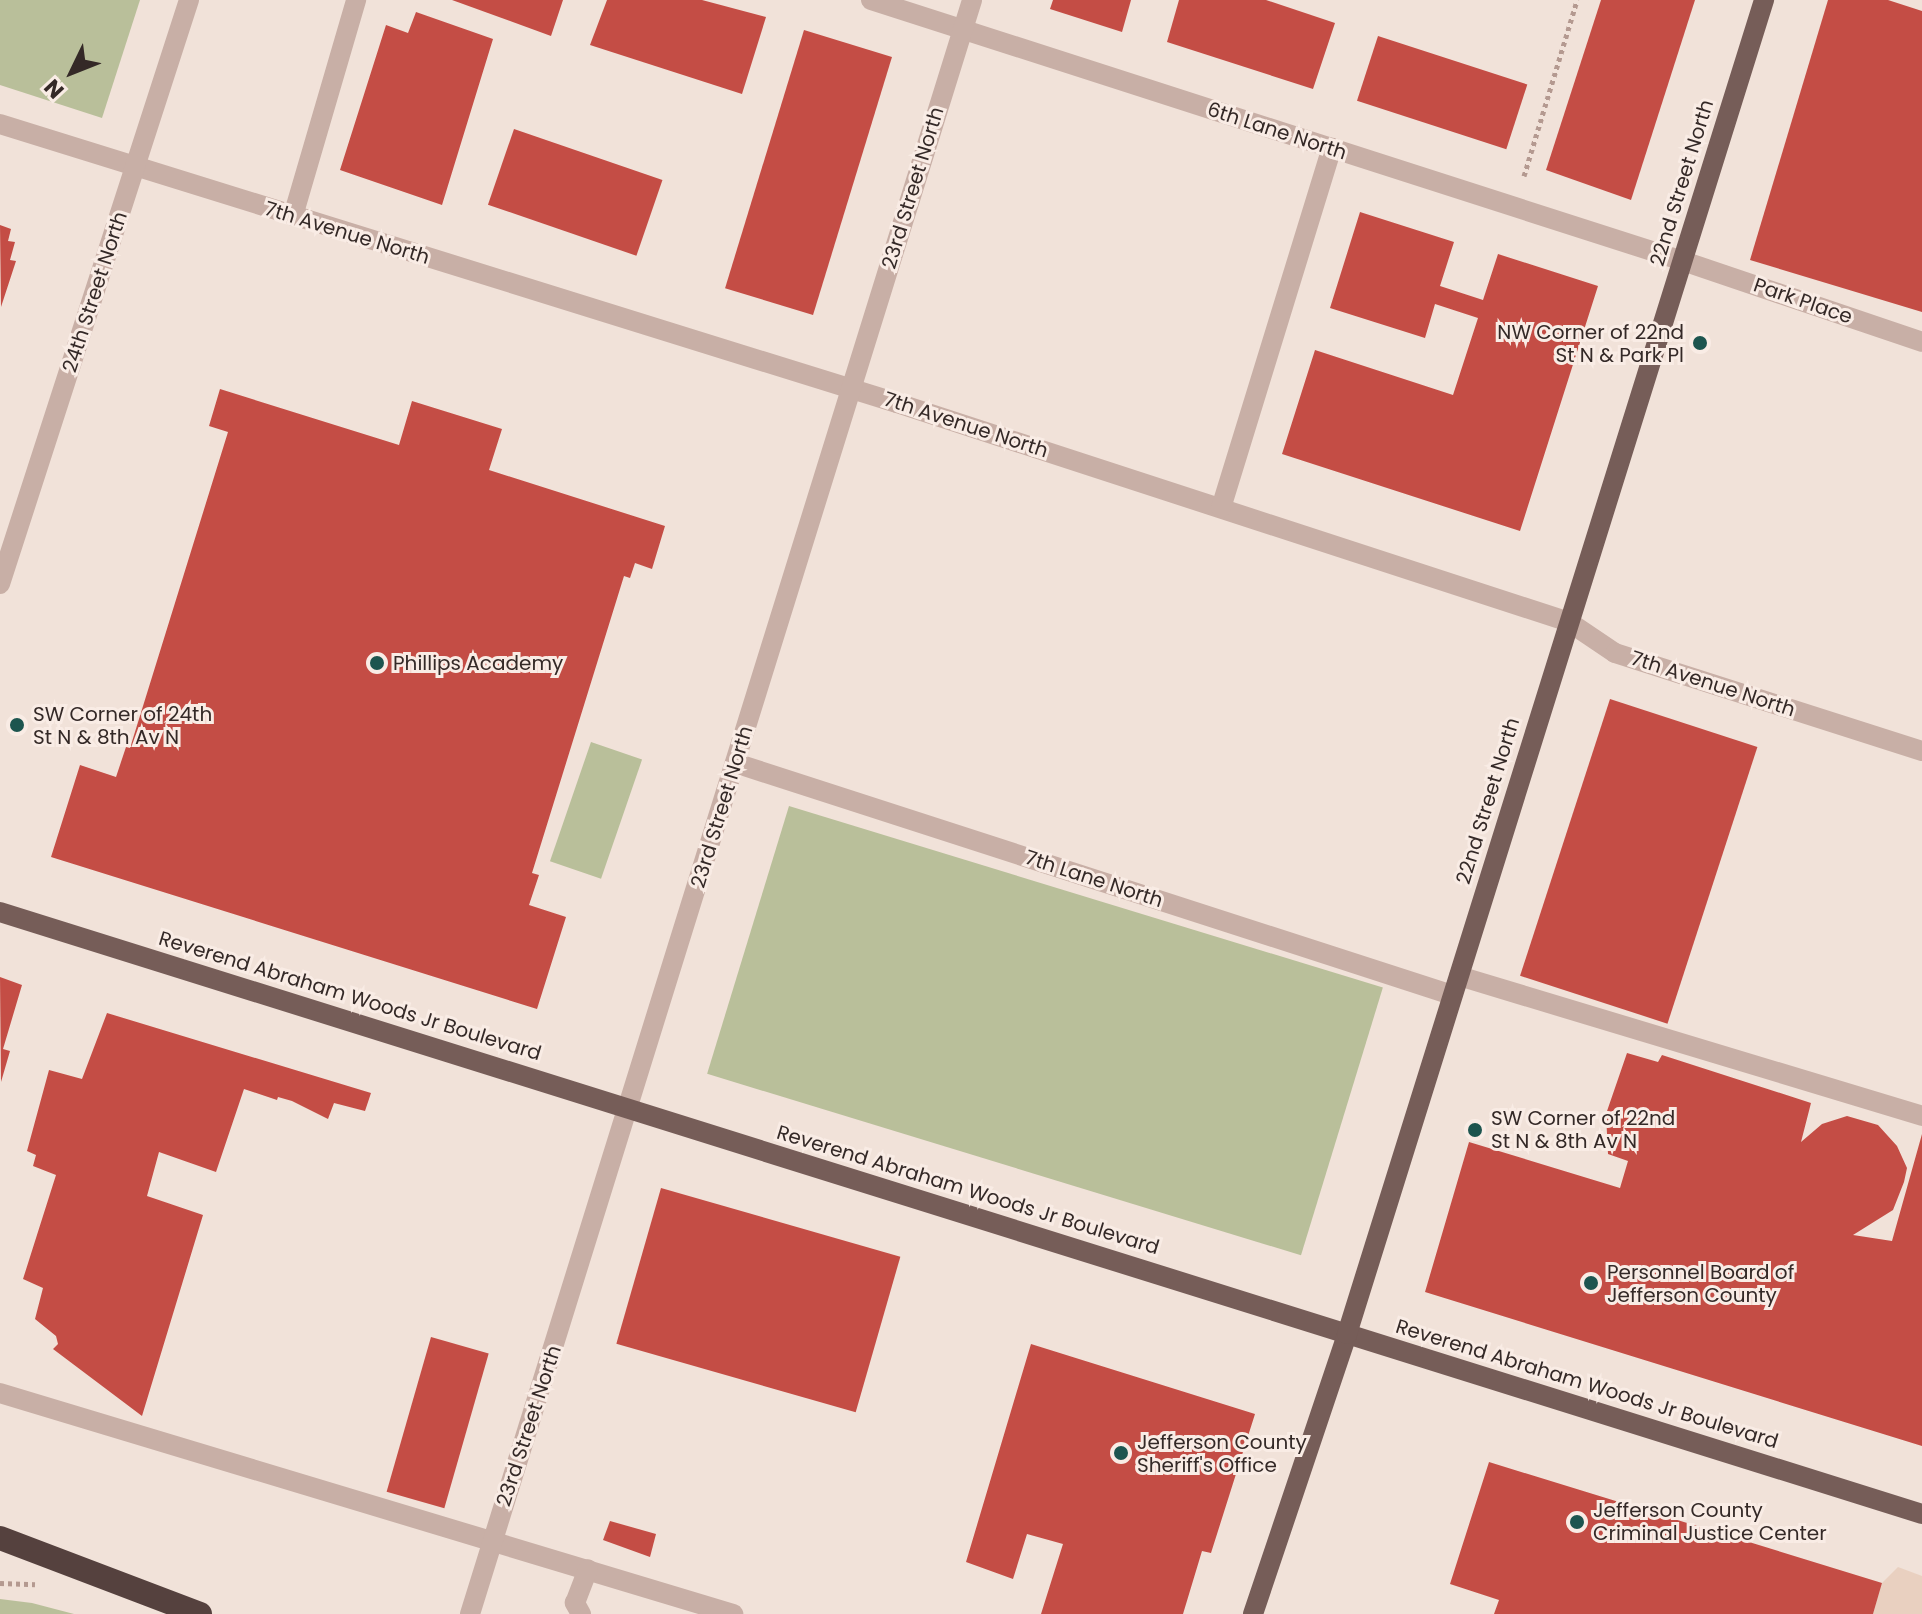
<!DOCTYPE html>
<style>
body{margin:0}
#map{position:relative;width:1922px;height:1614px;overflow:hidden;background:#f1e2d9;font-family:Poppins,sans-serif}
div>[style]{position:absolute}
.green>*{inset:0;background:#b9bf9a;transform-origin:0 0}
.plaza>*{inset:0;background:#e9d0c0}
.building>*{inset:0;background:#c44d45;transform-origin:0 0}
.path>*{height:5px;margin-top:-2.5px;transform-origin:0;background:repeating-linear-gradient(90deg,#b49990 0 4px,transparent 0 8px)}
.minor>*{height:20px;margin:-10px;padding:0 10px;transform-origin:10px;border-radius:10px;background:#c8afa6}
.major>*{height:20px;margin:-10px;padding:0 10px;transform-origin:10px;border-radius:10px;background:#765d58}
.highway>*{height:24px;margin:-12px;padding:0 12px;transform-origin:12px;border-radius:12px;background:#55413e}
.dots>*{width:22px;height:22px;translate:-50% -50%;box-sizing:border-box;border:4px solid #f9ece5;border-radius:50%}
span{translate:-50% -50%;white-space:nowrap;text-align:center;line-height:1.15;-webkit-text-stroke:6px #f9ece5;paint-order:stroke}
.street-label{font-size:20px;color:#342927}
.poi-label{font-size:20px;color:#342927}
.right{translate:-100% -50%;text-align:right}
.left{translate:0 -50%;text-align:left}
.north{position:absolute;left:32px;top:32px;width:80px;height:80px;-webkit-text-stroke:6px #f9ece5;paint-order:stroke;rotate:227deg;font-size:22px;font-weight:700;line-height:32px;text-align:center;color:#342927}
.north::after{content:'';display:block;margin:auto;width:28px;height:36px;background:#342927;clip-path:polygon(50% 0,100% 100%,50% 72%,0 100%)}
</style>
<div id="map">
<div class="green">
<div style="clip-path:polygon(0 0,140px 0,102px 118px,0 85px)"></div>
<div style="left:591px;top:742px;width:54px;height:126px;rotate:19deg"></div>
<div style="left:789px;top:806px;width:621px;height:280px;rotate:17deg"></div>
<div style="clip-path:polygon(0 1599px,32px 1603px,74px 1614px,0 1614px)"></div>
</div>
<div class="plaza">
<div style="clip-path:polygon(1898px 1567px,1922px 1576px,1922px 1614px,1873px 1614px,1882px 1583px)"></div>
</div>
<div class="building">
<div style="clip-path:polygon(452px 0,563px 0,551px 36px)"></div>
<div style="clip-path:polygon(607px 0,702px 0,766px 17px,742px 94px,590px 45px)"></div>
<div style="clip-path:polygon(1053px 0,1131px 0,1122px 32px,1050px 9px)"></div>
<div style="clip-path:polygon(1179px 0,1266px 0,1335px 23px,1313px 89px,1167px 42px)"></div>
<div style="clip-path:polygon(1601px 0,1695px 0,1631px 200px,1546px 170px)"></div>
<div style="clip-path:polygon(1828px 0,1888px 0,1922px 11px,1922px 312px,1750px 260px)"></div>
<div style="clip-path:polygon(416px 12px,493px 39px,442px 205px,340px 170px,386px 25px,408px 33px)"></div>
<div style="left:804px;top:30px;width:92px;height:270px;rotate:17deg"></div>
<div style="left:1378px;top:36px;width:157px;height:68px;rotate:18deg"></div>
<div style="left:514px;top:129px;width:157px;height:80px;rotate:19deg"></div>
<div style="clip-path:polygon(1360px 212px,1454px 242px,1440px 286px,1483px 300px,1498px 254px,1598px 286px,1520px 531px,1282px 454px,1315px 350px,1453px 395px,1478px 318px,1435px 304px,1425px 338px,1330px 308px)"></div>
<div style="clip-path:polygon(0 225px,11px 229px,8px 241px,15px 242px,10px 260px,16px 261px,1px 307px)"></div>
<div style="clip-path:polygon(220px 389px,399px 445px,412px 401px,502px 429px,489px 470px,665px 526px,652px 569px,635px 563px,630px 578px,624px 576px,532px 873px,539px 875px,529px 905px,566px 917px,537px 1009px,51px 857px,80px 765px,116px 777px,126px 747px,130px 748px,228px 432px,209px 426px)"></div>
<div style="left:1610px;top:699px;width:155px;height:291px;rotate:18deg"></div>
<div style="clip-path:polygon(0 977px,22px 985px,3px 1049px,10px 1051px,1px 1082px)"></div>
<div style="clip-path:polygon(107px 1013px,371px 1093px,365px 1111px,334px 1103px,328px 1119px,292px 1101px,278px 1097px,277px 1100px,244px 1089px,216px 1172px,159px 1152px,147px 1196px,203px 1215px,142px 1416px,53px 1349px,58px 1344px,56px 1336px,35px 1319px,43px 1288px,23px 1279px,56px 1175px,33px 1166px,36px 1155px,27px 1151px,49px 1070px,82px 1079px)"></div>
<div style="clip-path:polygon(1627px 1053px,1658px 1062px,1662px 1055px,1811px 1103px,1801px 1142px,1822px 1124px,1847px 1116px,1878px 1125px,1897px 1146px,1907px 1168px,1904px 1182px,1893px 1210px,1853px 1235px,1892px 1241px,1922px 1134px,1922px 1446px,1425px 1292px,1469px 1142px,1620px 1188px,1628px 1161px,1608px 1154px,1606px 1114px)"></div>
<div style="left:661px;top:1188px;width:249px;height:162px;rotate:16deg"></div>
<div style="left:431px;top:1337px;width:60px;height:161px;rotate:16deg"></div>
<div style="clip-path:polygon(1031px 1344px,1255px 1414px,1211px 1553px,1202px 1551px,1183px 1614px,1041px 1614px,1063px 1544px,1027px 1534px,1013px 1579px,966px 1562px)"></div>
<div style="clip-path:polygon(1489px 1462px,1882px 1583px,1873px 1614px,1494px 1614px,1499px 1600px,1450px 1584px)"></div>
<div style="clip-path:polygon(610px 1521px,656px 1534px,650px 1557px,603px 1540px)"></div>
</div>
<div class="path">
<div style="left:1524px;top:176px;width:184px;rotate:-73.2deg"></div>
<div style="left:0;top:1583px;width:35px;rotate:2deg"></div>
</div>
<div class="minor">
<div style="left:871px;top:0;width:853px;rotate:17.82deg"></div>
<div style="left:1683px;top:261px;width:252px;rotate:18.7deg"></div>
<div style="left:0;top:124px;width:939px;rotate:17.28deg"></div>
<div style="left:897px;top:403px;width:707px;rotate:18.05deg"></div>
<div style="left:1569px;top:622px;width:55px;rotate:34deg"></div>
<div style="left:1615px;top:653px;width:322px;rotate:17.7deg"></div>
<div style="left:293px;top:216px;width:225px;rotate:-73.7deg"></div>
<div style="left:1221px;top:508px;width:377px;rotate:-72.9deg"></div>
<div style="left:0;top:584px;width:614px;rotate:-72.07deg"></div>
<div style="left:735px;top:763px;width:754px;rotate:17.93deg"></div>
<div style="left:1459px;top:976px;width:484px;rotate:16.8deg"></div>
<div style="left:0;top:1393px;width:766px;rotate:16.78deg"></div>
<div style="left:470px;top:1614px;width:1690px;rotate:-72.72deg"></div>
<div style="left:581px;top:1614px;width:13px;rotate:-119deg"></div>
<div style="left:575px;top:1603px;width:36px;rotate:-69deg"></div>
</div>
<div class="major">
<div style="left:0;top:912px;width:2014px;rotate:17.39deg"></div>
<div style="left:1253px;top:1614px;width:295px;rotate:-71.4deg"></div>
<div style="left:1347px;top:1334px;width:1398px;rotate:-72.64deg"></div>
</div>
<div class="highway">
<div style="left:0;top:1538px;width:214px;rotate:20.8deg"></div>
</div>
<div class="dots">
<div style="left:1700px;top:343px;background:#1d554f"></div>
<div style="left:377px;top:663px;background:#1d554f"></div>
<div style="left:17px;top:725px;background:#1d554f"></div>
<div style="left:1475px;top:1130px;background:#1d554f"></div>
<div style="left:1591px;top:1283px;background:#1d554f"></div>
<div style="left:1121px;top:1453px;background:#1d554f"></div>
<div style="left:1577px;top:1522px;background:#1d554f"></div>
</div>
<div class="street-label">
<span style="left:1277px;top:131px;rotate:18deg">6th Lane North</span>
<span style="left:1682px;top:183px;rotate:-73deg">22nd Street North</span>
<span style="left:913px;top:188px;rotate:-73deg">23rd Street North</span>
<span style="left:347px;top:233px;rotate:17deg">7th Avenue North</span>
<span style="left:95px;top:292px;rotate:-72deg">24th Street North</span>
<span style="left:1803px;top:301px;rotate:19deg">Park Place</span>
<span style="left:966px;top:425px;rotate:18deg">7th Avenue North</span>
<span style="left:1713px;top:684px;rotate:18deg">7th Avenue North</span>
<span style="left:1488px;top:801px;rotate:-73deg">22nd Street North</span>
<span style="left:722px;top:807px;rotate:-73deg">23rd Street North</span>
<span style="left:1094px;top:879px;rotate:18deg">7th Lane North</span>
<span style="left:350px;top:996px;rotate:17deg">Reverend Abraham Woods Jr Boulevard</span>
<span style="left:968px;top:1190px;rotate:17deg">Reverend Abraham Woods Jr Boulevard</span>
<span style="left:1587px;top:1384px;rotate:17deg">Reverend Abraham Woods Jr Boulevard</span>
<span style="left:529px;top:1426px;rotate:-72deg">23rd Street North</span>
</div>
<div class="poi-label">
<span class="right" style="left:1684px;top:344px">NW Corner of 22nd<br>St N &amp; Park Pl</span>
<span class="left" style="left:393px;top:663px">Phillips Academy</span>
<span class="left" style="left:33px;top:726px">SW Corner of 24th<br>St N &amp; 8th Av N</span>
<span class="left" style="left:1491px;top:1130px">SW Corner of 22nd<br>St N &amp; 8th Av N</span>
<span class="left" style="left:1607px;top:1284px">Personnel Board of<br>Jefferson County</span>
<span class="left" style="left:1137px;top:1454px">Jefferson County<br>Sheriff's Office</span>
<span class="left" style="left:1593px;top:1522px">Jefferson County<br>Criminal Justice Center</span>
</div>
<div class="north">N</div>
</div>
